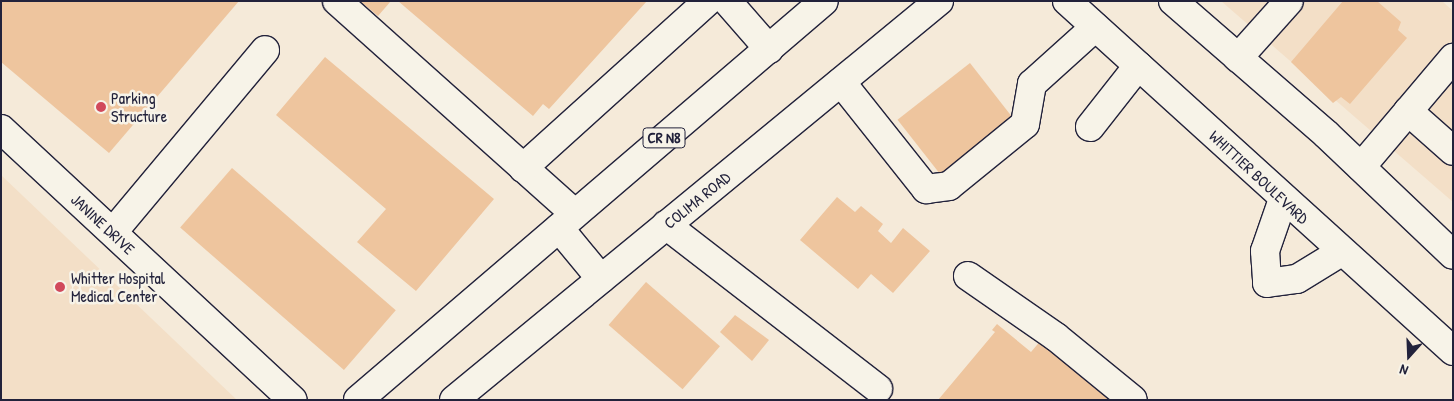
<!DOCTYPE html>
<style>
body{margin:0}
#map{position:relative;width:1454px;height:401px;overflow:hidden;background:#f5ead9;font-family:"Patrick Hand",sans-serif}
div>[style]{position:absolute}
.built>*{inset:0;background:#f3dfc7}
.building>*{inset:0;background:#eec59e;transform-origin:0 0}
.roads{filter:drop-shadow(1px 0 #22223b) drop-shadow(-1px 0 #22223b) drop-shadow(0 1px #22223b) drop-shadow(0 -1px #22223b)}
.minor>*{height:28px;margin:-14px;padding:0 14px;transform-origin:14px;border-radius:14px;background:#f7f3e8}
.major>*{height:28px;margin:-14px;padding:0 14px;transform-origin:14px;border-radius:14px;background:#f7f3e8}
.dots>*{width:14px;height:14px;translate:-50% -50%;box-sizing:border-box;border:2px solid #f7f3e8;border-radius:50%}
span{translate:-50% -50%;white-space:nowrap;text-align:center;line-height:1.15;-webkit-text-stroke:5px #f7f3e8;paint-order:stroke}
.shield-label span{padding:1px 4px;background:#f7f3e8;border:1px solid;border-radius:4px;-webkit-text-stroke-width:0}
.shield-label{font-size:15px;color:#22223b;font-weight:700}
.poi-label{font-size:16px;color:#22223b}
.left{translate:0 -50%;text-align:left}
.street-label{font-size:16px;color:#22223b}
.frame{position:absolute;inset:0;border:2px solid #22223b;pointer-events:none}
.north{position:absolute;left:1384px;top:331px;width:50px;height:50px;-webkit-text-stroke:4px #f7f3e8;paint-order:stroke;rotate:200deg;font-size:14px;font-weight:700;line-height:20px;text-align:center;color:#22223b}
.north::after{content:'';display:block;margin:auto;width:18px;height:22px;background:#22223b;clip-path:polygon(50% 0,100% 100%,50% 72%,0 100%)}
</style>
<div id="map">
<div class="built">
<div style="clip-path:polygon(1221px 1px,1442px 1px,1453px 11px,1453px 202px)"></div>
<div style="clip-path:polygon(1px 175px,237px 400px,1px 400px)"></div>
</div>
<div class="building">
<div style="clip-path:polygon(1px 1px,239px 1px,109px 153px,1px 62px)"></div>
<div style="clip-path:polygon(360px 1px,391px 1px,378px 16px)"></div>
<div style="clip-path:polygon(398px 1px,647px 1px,549px 109px,543px 104px,533px 116px)"></div>
<div style="clip-path:polygon(1343px 1px,1377px 1px,1401px 22px,1398px 30px,1407px 38px,1350px 104px,1341px 97px,1333px 103px,1291px 62px)"></div>
<div style="clip-path:polygon(325px 57px,494px 199px,416px 291px,357px 242px,386px 209px,276px 115px)"></div>
<div style="left:970px;top:63px;width:71px;height:92px;rotate:52deg"></div>
<div style="left:232px;top:168px;width:217px;height:79px;rotate:41deg"></div>
<div style="clip-path:polygon(837px 197px,855px 212px,861px 206px,883px 224px,878px 231px,891px 243px,903px 228px,930px 251px,893px 293px,871px 274px,858px 289px,800px 240px)"></div>
<div style="left:646px;top:282px;width:98px;height:57px;rotate:41deg"></div>
<div style="clip-path:polygon(735px 315px,769px 340px,752px 361px,720px 332px)"></div>
<div style="clip-path:polygon(997px 324px,1031px 352px,1042px 339px,1114px 400px,938px 400px,995px 332px,992px 330px)"></div>
</div>
<div class="roads">
<div class="minor">
<div style="left:337px;top:1px;width:319px;rotate:41.8deg"></div>
<div style="left:727px;top:1px;width:64px;rotate:48.8deg"></div>
<div style="left:1238px;top:58px;width:76px;rotate:-48.2deg"></div>
<div style="left:841px;top:82px;width:137px;rotate:51.5deg"></div>
<div style="left:926px;top:189px;width:23px;rotate:-7deg"></div>
<div style="left:949px;top:186px;width:98px;rotate:-39.2deg"></div>
<div style="left:1025px;top:124px;width:41px;rotate:-80.1deg"></div>
<div style="left:1032px;top:84px;width:85px;rotate:-42.1deg"></div>
<div style="left:1408px;top:111px;width:60px;rotate:41.6deg"></div>
<div style="left:1090px;top:127px;width:78px;rotate:-51.8deg"></div>
<div style="left:1px;top:129px;width:398px;rotate:42.9deg"></div>
<div style="left:1361px;top:167px;width:143px;rotate:-49.8deg"></div>
<div style="left:523px;top:168px;width:249px;rotate:-42.1deg"></div>
<div style="left:1283px;top:199px;width:55px;rotate:109.1deg"></div>
<div style="left:1265px;top:251px;width:32px;rotate:86deg"></div>
<div style="left:1267px;top:283px;width:30px;rotate:-8deg"></div>
<div style="left:1297px;top:279px;width:52px;rotate:-31.5deg"></div>
<div style="left:666px;top:225px;width:268px;rotate:37.7deg"></div>
<div style="left:113px;top:232px;width:237px;rotate:-50.1deg"></div>
<div style="left:968px;top:276px;width:107px;rotate:34.7deg"></div>
<div style="left:1056px;top:337px;width:99px;rotate:39.3deg"></div>
</div>
<div class="major">
<div style="left:1067px;top:1px;width:521px;rotate:42.2deg"></div>
<div style="left:1173px;top:1px;width:203px;rotate:41deg"></div>
<div style="left:1326px;top:134px;width:175px;rotate:43.6deg"></div>
<div style="left:559px;top:228px;width:66px;rotate:50.5deg"></div>
<div style="left:358px;top:400px;width:613px;rotate:-40.57deg"></div>
<div style="left:454px;top:400px;width:628px;rotate:-39.44deg"></div>
</div>
</div>
<div class="dots">
<div style="left:101px;top:107px;background:#d1495b"></div>
<div style="left:60px;top:287px;background:#d1495b"></div>
</div>
<div class="shield-label">
<span style="left:664px;top:138px">CR N8</span>
</div>
<div class="poi-label">
<span class="left" style="left:111px;top:107px">Parking<br>Structure</span>
<span class="left" style="left:71px;top:287px">Whitter Hospital<br>Medical Center</span>
</div>
<div class="street-label">
<span style="left:1259px;top:177px;rotate:43deg">WHITTIER BOULEVARD</span>
<span style="left:697px;top:200px;rotate:-39deg">COLIMA ROAD</span>
<span style="left:103px;top:224px;rotate:43deg">JANINE DRIVE</span>
</div>
<div class="frame"></div>
<div class="north">N</div>
</div>
